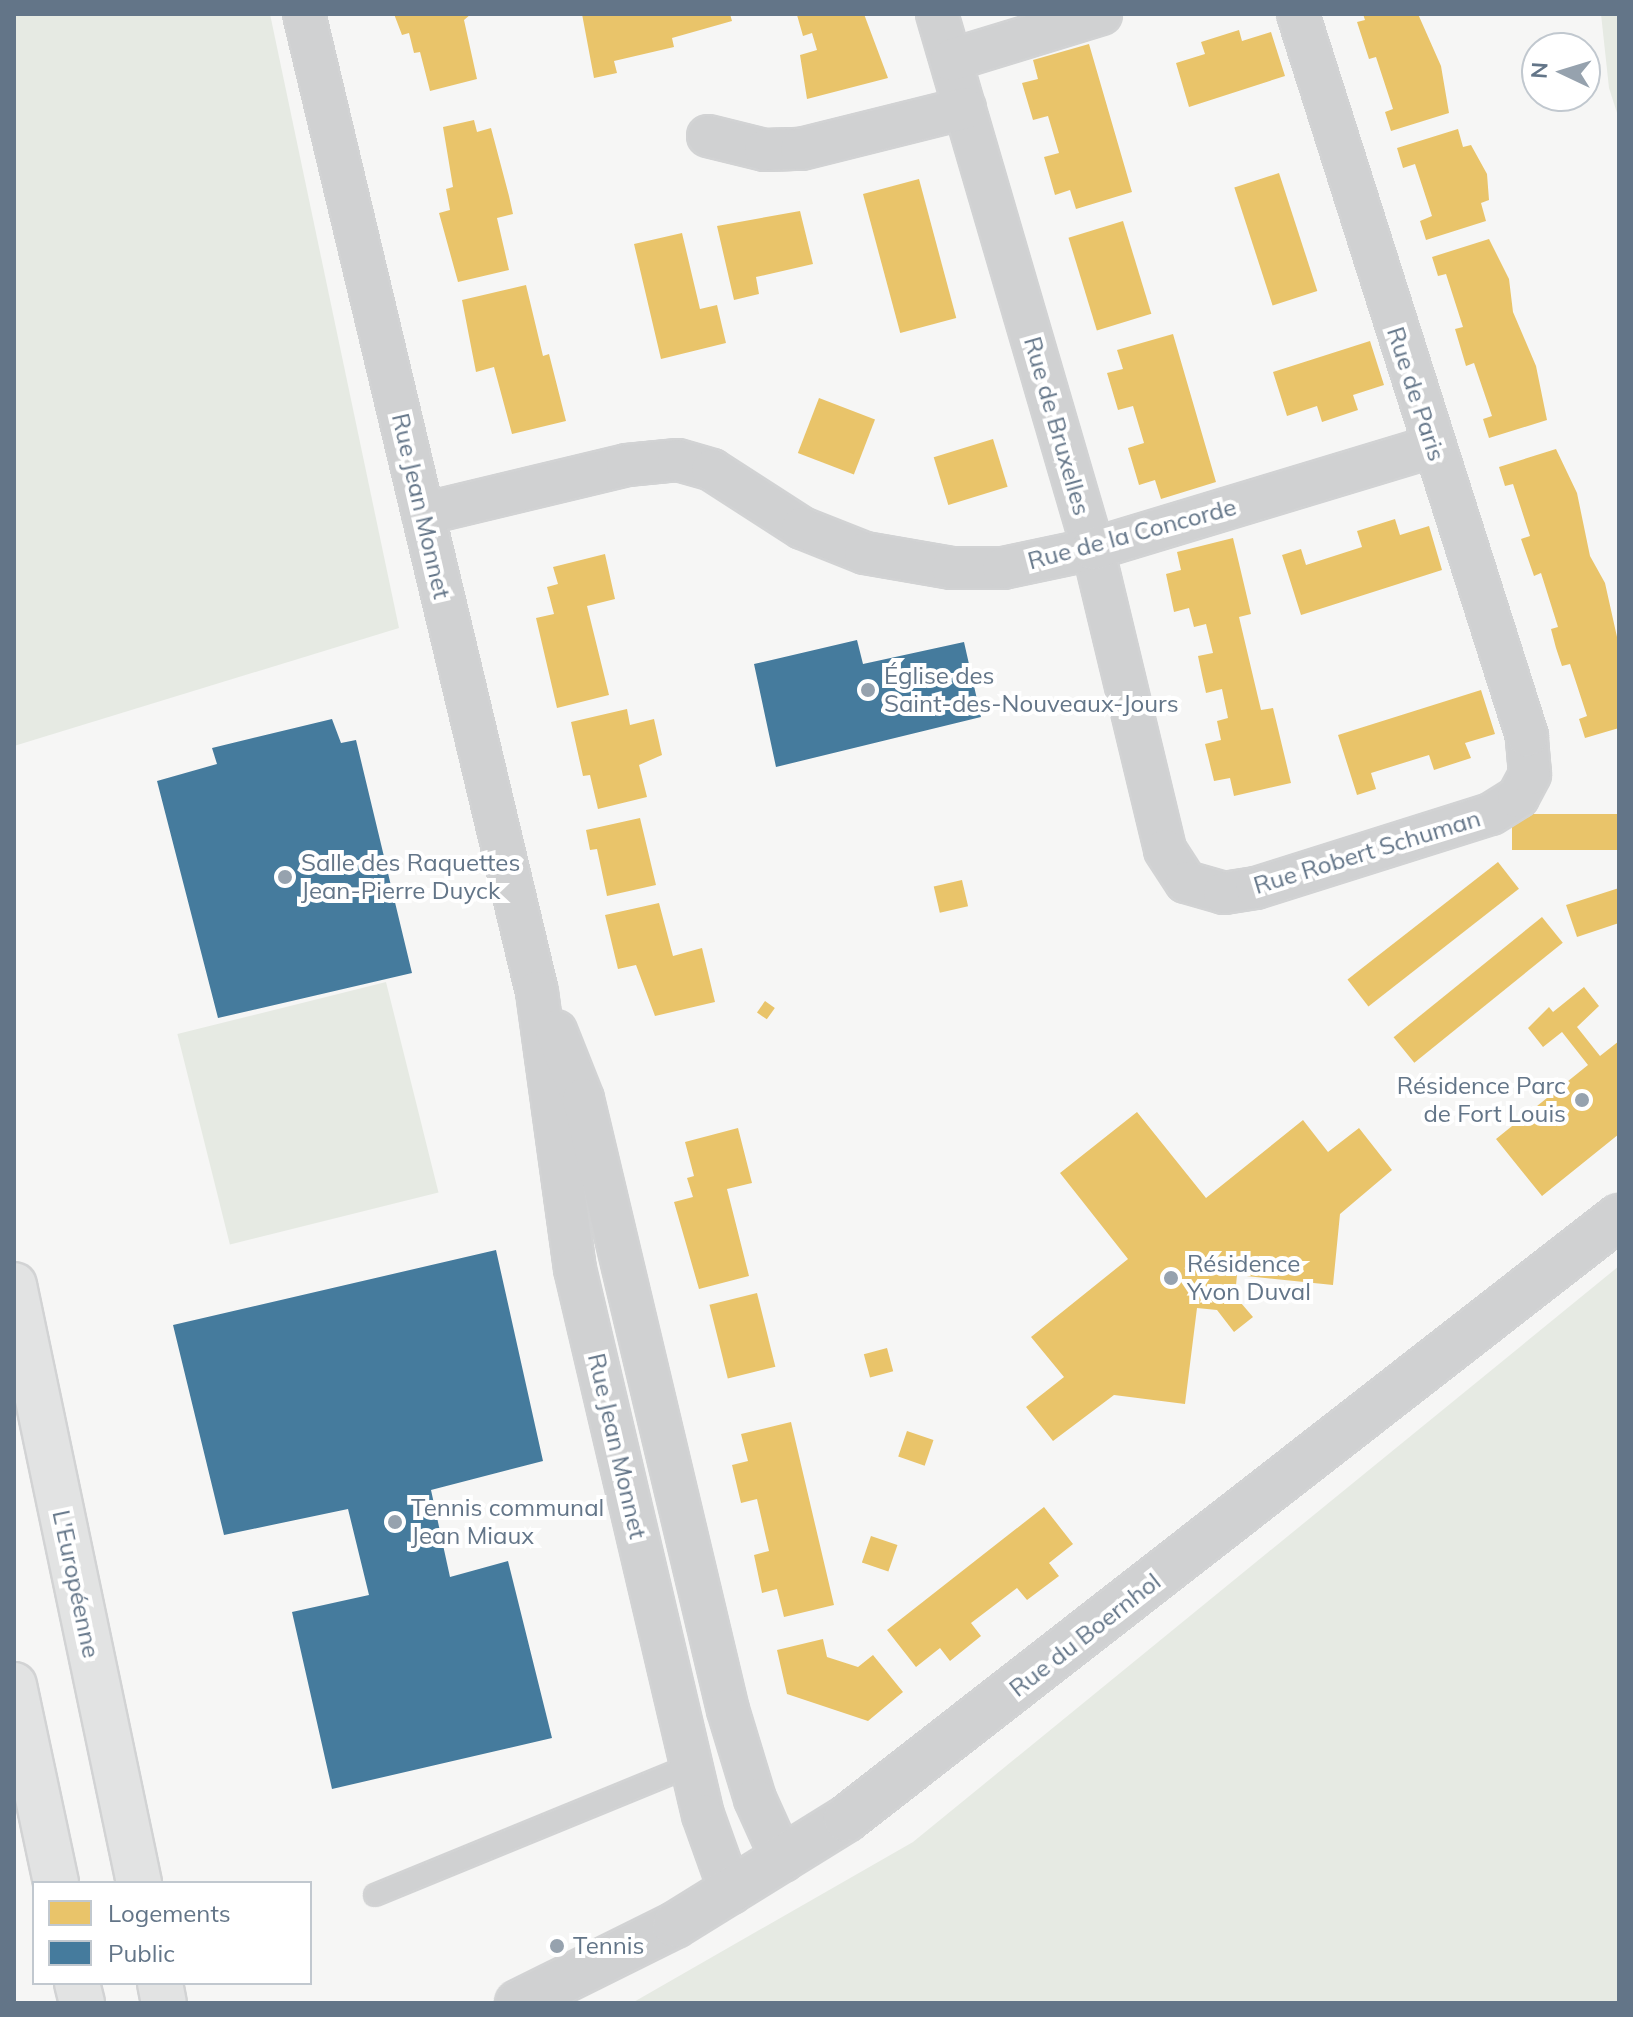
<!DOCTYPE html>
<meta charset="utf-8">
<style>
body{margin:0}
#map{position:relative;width:1633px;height:2017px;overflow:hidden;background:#f6f6f5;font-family:Mulish,sans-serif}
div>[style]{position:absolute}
.green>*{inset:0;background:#e6eae3;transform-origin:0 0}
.homes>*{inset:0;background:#e9c46a;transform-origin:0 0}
.public>*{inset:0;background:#457b9d}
.roads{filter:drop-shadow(2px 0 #d2d3d4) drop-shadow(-2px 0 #d2d3d4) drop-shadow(0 2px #d2d3d4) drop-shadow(0 -2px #d2d3d4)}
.service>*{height:20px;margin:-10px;padding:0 10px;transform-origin:10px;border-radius:10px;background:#d0d1d2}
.minor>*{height:40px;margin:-20px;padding:0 20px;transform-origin:20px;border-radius:20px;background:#d0d1d2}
.tertiary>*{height:44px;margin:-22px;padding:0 22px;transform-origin:22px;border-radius:22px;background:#d0d1d2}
.motorway>*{height:44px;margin:-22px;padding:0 22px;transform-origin:22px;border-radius:22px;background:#e2e3e3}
.dots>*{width:22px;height:22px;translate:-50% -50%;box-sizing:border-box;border:4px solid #fff;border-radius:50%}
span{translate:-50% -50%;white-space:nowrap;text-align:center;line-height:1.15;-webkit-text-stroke:8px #fff;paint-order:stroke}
.street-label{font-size:24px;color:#637588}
.poi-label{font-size:24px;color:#637588}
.left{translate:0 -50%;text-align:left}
.right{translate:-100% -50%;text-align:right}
.frame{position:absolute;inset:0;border:16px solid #637588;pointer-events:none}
.legend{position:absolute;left:32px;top:1881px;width:280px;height:104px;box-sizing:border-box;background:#fff;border:2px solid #c1c8cf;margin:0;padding:10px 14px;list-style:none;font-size:24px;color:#637588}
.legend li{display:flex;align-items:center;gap:16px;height:40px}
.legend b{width:40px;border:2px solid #c1c8cf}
.north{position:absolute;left:1521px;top:32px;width:80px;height:80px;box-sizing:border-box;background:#fff;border:2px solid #c1c8cf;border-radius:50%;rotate:274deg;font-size:22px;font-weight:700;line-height:32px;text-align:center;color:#637588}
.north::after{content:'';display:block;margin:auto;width:28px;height:36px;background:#96a2ae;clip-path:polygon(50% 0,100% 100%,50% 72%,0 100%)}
</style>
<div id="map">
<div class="green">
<div style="clip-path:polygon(14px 14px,270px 14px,399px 628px,14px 746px)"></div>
<div style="clip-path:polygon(1601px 14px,1619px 14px,1619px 119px,1609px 88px)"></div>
<div style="left:386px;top:982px;width:217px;height:215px;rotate:76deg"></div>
<div style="clip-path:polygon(1619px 1266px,1619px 2003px,632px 2003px,913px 1842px)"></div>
</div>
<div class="homes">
<div style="clip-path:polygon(394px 14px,471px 14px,464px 20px,477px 79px,430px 91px,420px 52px,414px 53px,409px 33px,402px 35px)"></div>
<div style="clip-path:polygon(582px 14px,730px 14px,732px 21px,672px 38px,674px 47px,614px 61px,617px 73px,594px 78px)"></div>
<div style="clip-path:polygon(864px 14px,888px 78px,807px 99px,800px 55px,817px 50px,812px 33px,803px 36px,797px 15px)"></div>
<div style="clip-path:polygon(1363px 14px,1418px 14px,1441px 66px,1449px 113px,1391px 131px,1385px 112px,1393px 109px,1376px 57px,1369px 59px,1357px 22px,1365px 20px)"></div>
<div style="clip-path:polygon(1239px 30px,1242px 41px,1271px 32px,1285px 76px,1189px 107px,1176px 63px,1205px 54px,1201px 42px)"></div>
<div style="clip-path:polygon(1089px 44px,1132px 192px,1076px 209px,1070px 190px,1055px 195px,1044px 157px,1059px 153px,1048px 116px,1033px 120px,1022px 83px,1038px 79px,1033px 60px)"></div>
<div style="clip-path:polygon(474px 120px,477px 132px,491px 128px,509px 196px,513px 214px,497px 218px,509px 270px,458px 282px,439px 213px,450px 210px,446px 189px,453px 187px,443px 127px)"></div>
<div style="clip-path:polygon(1458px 129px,1463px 147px,1471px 145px,1487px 174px,1489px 200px,1481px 203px,1486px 221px,1426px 240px,1420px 221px,1432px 216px,1415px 164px,1403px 168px,1397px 148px)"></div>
<div style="left:1279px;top:173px;width:124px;height:47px;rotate:72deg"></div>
<div style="left:919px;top:179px;width:144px;height:58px;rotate:75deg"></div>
<div style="clip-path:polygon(800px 211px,813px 264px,756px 277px,759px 294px,734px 300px,717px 226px)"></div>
<div style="left:1123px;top:221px;width:97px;height:57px;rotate:73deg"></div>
<div style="clip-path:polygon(682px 233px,700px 309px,717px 305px,726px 343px,661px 359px,634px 244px)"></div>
<div style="clip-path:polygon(1489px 239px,1509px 279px,1513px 312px,1536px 366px,1547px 420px,1489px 438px,1483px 419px,1492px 416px,1474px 363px,1466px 366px,1455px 329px,1463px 327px,1446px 274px,1438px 276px,1432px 257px)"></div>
<div style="clip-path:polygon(526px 285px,543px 356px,549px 354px,566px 421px,512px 434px,494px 367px,476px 372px,462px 300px)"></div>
<div style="clip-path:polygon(1173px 334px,1216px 482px,1161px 499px,1155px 480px,1139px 485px,1128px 448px,1144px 443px,1133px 406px,1118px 410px,1107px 373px,1123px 369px,1117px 350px)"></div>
<div style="clip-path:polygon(1370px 341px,1384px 385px,1353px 395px,1358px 410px,1322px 422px,1317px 406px,1287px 416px,1273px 372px)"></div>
<div style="left:819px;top:398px;width:60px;height:59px;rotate:21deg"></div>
<div style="left:993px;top:439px;width:50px;height:62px;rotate:73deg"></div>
<div style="clip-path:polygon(1556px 449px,1577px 493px,1590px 556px,1605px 583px,1619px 646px,1619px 728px,1585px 738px,1579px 719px,1587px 716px,1570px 664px,1562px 666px,1556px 648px,1551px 629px,1558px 627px,1541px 573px,1534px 576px,1521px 539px,1530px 536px,1513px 484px,1505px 486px,1499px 467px)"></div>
<div style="clip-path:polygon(1395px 519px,1400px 535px,1429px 526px,1442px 570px,1301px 615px,1282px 555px,1301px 549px,1306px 565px,1362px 547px,1357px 531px)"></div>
<div style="clip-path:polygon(1233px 538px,1251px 614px,1239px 617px,1261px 710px,1273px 708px,1291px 783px,1234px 796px,1230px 778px,1214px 781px,1205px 744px,1221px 740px,1217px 721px,1228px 718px,1222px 689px,1206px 693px,1202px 675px,1198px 656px,1213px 653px,1206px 624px,1194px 627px,1189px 608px,1174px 612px,1166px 574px,1181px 570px,1177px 552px)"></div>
<div style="clip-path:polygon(605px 554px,615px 599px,587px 606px,609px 695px,557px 708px,536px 618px,554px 614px,547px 587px,558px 584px,553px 567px)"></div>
<div style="clip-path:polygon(1481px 690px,1495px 734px,1465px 743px,1471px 758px,1434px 770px,1429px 755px,1371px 773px,1376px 789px,1357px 795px,1338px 735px)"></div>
<div style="clip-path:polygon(627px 709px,630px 725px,654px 719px,662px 755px,639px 765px,647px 797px,598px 809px,590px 775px,583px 776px,571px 722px)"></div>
<div style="left:1619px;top:814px;width:36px;height:107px;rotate:90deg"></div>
<div style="clip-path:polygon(640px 818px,656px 885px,607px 896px,597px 849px,590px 850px,586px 830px)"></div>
<div style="left:1498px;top:862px;width:34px;height:191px;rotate:52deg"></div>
<div style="left:962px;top:880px;width:27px;height:29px;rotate:77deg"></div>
<div style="clip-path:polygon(1619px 888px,1619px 923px,1577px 937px,1566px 905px)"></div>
<div style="clip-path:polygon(659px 903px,673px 956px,702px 948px,715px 1002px,655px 1016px,636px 965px,618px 969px,605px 915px)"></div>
<div style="left:1542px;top:917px;width:33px;height:191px;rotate:51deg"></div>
<div style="clip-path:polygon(1584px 987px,1599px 1006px,1577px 1027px,1600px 1056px,1619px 1041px,1619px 1134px,1542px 1196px,1496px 1139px,1588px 1065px,1562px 1032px,1543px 1047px,1528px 1028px,1549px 1007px,1553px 1012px)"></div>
<div style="left:765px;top:1001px;width:12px;height:14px;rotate:35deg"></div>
<div style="clip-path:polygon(1137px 1112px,1206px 1198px,1303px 1120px,1328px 1152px,1359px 1128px,1392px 1170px,1340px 1214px,1333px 1285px,1237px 1275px,1235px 1296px,1253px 1317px,1234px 1332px,1217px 1310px,1197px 1308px,1185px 1404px,1114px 1395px,1053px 1441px,1026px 1407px,1064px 1377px,1031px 1337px,1128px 1259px,1060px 1173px)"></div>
<div style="clip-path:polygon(738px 1128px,752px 1183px,727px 1189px,749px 1276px,699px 1289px,674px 1202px,693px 1197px,687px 1178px,694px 1176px,685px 1142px)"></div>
<div style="left:757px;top:1293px;width:76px;height:49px;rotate:76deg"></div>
<div style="left:887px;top:1348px;width:24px;height:24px;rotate:75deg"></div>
<div style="clip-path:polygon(791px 1422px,834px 1605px,784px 1617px,777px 1589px,762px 1593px,754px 1555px,769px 1551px,757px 1499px,741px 1503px,732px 1465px,748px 1461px,741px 1434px)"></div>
<div style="left:907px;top:1431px;width:28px;height:27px;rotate:19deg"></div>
<div style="clip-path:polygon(1044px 1507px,1073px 1544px,1049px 1563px,1059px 1576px,1027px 1600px,1017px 1588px,971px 1623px,981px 1636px,950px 1661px,940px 1648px,916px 1667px,887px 1630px)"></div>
<div style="left:871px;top:1536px;width:28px;height:28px;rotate:19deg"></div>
<div style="clip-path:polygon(823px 1639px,827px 1657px,858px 1667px,873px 1655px,903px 1692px,868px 1721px,787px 1694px,777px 1650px)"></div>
</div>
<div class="public">
<div style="clip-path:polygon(857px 640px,863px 664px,964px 642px,981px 717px,776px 767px,754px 664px)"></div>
<div style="clip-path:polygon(332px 719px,341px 743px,356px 740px,412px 973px,218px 1018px,157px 781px,217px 764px,212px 748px)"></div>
<div style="clip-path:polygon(496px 1250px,543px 1461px,431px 1490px,450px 1577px,508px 1561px,552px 1738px,332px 1789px,292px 1612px,369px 1595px,348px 1509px,224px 1535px,173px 1325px)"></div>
</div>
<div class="roads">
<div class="service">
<div style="left:375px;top:1895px;width:343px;rotate:-22.3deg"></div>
</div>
<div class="minor">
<div style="left:304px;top:14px;width:1005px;rotate:76.6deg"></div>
<div style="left:537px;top:992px;width:280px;rotate:82.2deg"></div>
<div style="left:575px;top:1269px;width:561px;rotate:76.81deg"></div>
<div style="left:703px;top:1815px;width:83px;rotate:70.3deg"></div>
<div style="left:937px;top:14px;width:557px;rotate:73.74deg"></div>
<div style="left:1093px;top:549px;width:309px;rotate:76.5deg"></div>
<div style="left:1165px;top:850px;width:38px;rotate:57deg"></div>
<div style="left:1186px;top:882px;width:40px;rotate:16deg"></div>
<div style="left:1224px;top:893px;width:32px;rotate:-9deg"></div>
<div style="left:1256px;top:888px;width:246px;rotate:-17.5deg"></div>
<div style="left:1491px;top:814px;width:32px;rotate:-32deg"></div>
<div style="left:1518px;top:797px;width:26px;rotate:-62deg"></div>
<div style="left:1530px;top:774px;width:38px;rotate:-95deg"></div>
<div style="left:1527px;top:736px;width:757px;rotate:-107.6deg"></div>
<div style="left:951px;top:60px;width:157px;rotate:-17deg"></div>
<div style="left:708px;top:136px;width:59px;rotate:13.8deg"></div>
<div style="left:765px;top:150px;width:36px;rotate:-2deg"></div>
<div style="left:801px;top:149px;width:169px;rotate:-14deg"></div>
<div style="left:423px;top:514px;width:210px;rotate:-13.5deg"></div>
<div style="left:627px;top:465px;width:51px;rotate:-5.6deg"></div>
<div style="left:678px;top:460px;width:35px;rotate:16deg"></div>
<div style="left:712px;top:470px;width:107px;rotate:32.8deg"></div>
<div style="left:802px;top:528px;width:68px;rotate:21.6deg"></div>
<div style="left:865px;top:553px;width:88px;rotate:9.8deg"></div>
<div style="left:952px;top:568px;width:51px"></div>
<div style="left:1003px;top:568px;width:92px;rotate:-11.9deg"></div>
<div style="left:1093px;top:549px;width:353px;rotate:-16.8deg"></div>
<div style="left:556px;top:1031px;width:73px;rotate:68.3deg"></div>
<div style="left:583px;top:1099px;width:628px;rotate:76.65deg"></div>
<div style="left:728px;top:1710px;width:93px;rotate:73.1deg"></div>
<div style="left:755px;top:1799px;width:68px;rotate:65.7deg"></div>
</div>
<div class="tertiary">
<div style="left:518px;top:2003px;width:175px;rotate:-26.4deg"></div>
<div style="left:675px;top:1925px;width:201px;rotate:-31.8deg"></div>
<div style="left:846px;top:1819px;width:980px;rotate:-37.91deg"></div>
</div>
<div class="motorway">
<div style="left:14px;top:1285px;width:611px;rotate:78.19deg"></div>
<div style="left:14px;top:1685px;width:202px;rotate:78deg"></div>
<div style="left:77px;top:1983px;width:21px;rotate:76deg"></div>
<div style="left:160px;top:1983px;width:20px;rotate:79deg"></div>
</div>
</div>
<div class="dots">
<div style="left:868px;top:690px;background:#96a2ae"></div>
<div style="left:285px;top:877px;background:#96a2ae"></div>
<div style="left:1582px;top:1100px;background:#96a2ae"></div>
<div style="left:1171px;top:1278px;background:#96a2ae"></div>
<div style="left:395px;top:1522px;background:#96a2ae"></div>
<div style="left:557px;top:1946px;background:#96a2ae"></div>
</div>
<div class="street-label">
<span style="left:1416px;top:394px;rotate:72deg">Rue de Paris</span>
<span style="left:1057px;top:426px;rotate:74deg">Rue de Bruxelles</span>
<span style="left:421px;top:506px;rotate:77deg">Rue Jean Monnet</span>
<span style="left:1132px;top:534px;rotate:-15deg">Rue de la Concorde</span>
<span style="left:1367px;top:852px;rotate:-17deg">Rue Robert Schuman</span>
<span style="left:617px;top:1446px;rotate:77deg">Rue Jean Monnet</span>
<span style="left:76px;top:1584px;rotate:78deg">L'Européenne</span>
<span style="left:1085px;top:1635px;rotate:-38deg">Rue du Boernhol</span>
</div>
<div class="poi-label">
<span class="left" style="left:884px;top:690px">Église des<br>Saint-des-Nouveaux-Jours</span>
<span class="left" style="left:301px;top:877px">Salle des Raquettes<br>Jean-Pierre Duyck</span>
<span class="right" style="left:1566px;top:1100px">Résidence Parc<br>de Fort Louis</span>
<span class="left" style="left:1187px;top:1278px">Résidence<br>Yvon Duval</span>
<span class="left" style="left:411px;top:1522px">Tennis communal<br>Jean Miaux</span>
<span class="left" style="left:573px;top:1946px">Tennis</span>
</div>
<div class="frame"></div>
<ul class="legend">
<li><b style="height:22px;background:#e9c46a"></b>Logements</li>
<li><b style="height:22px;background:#457b9d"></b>Public</li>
</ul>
<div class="north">N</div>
</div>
